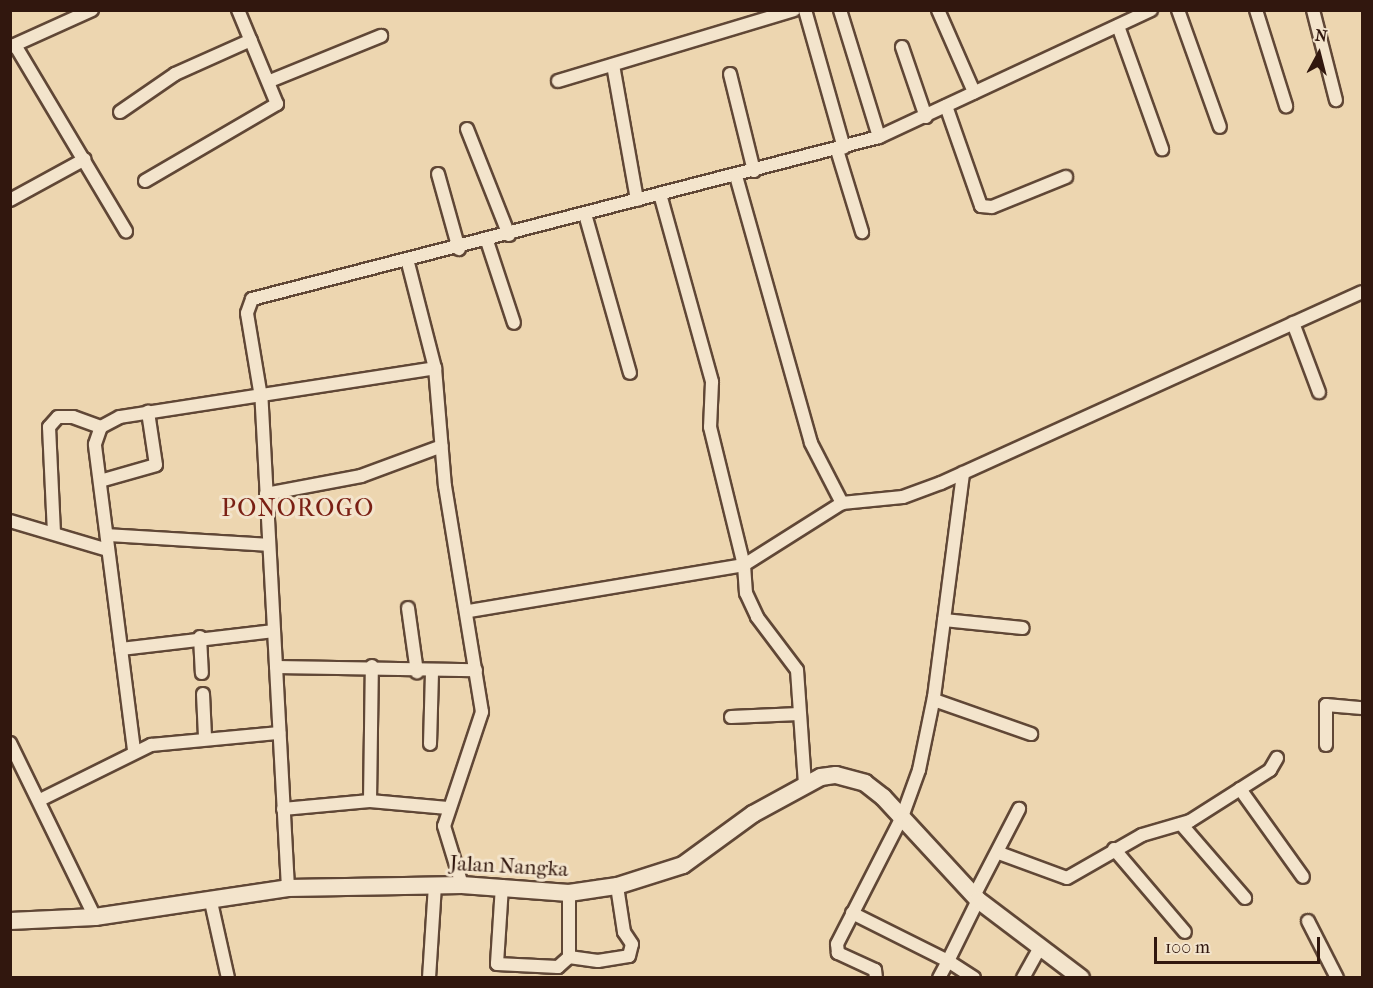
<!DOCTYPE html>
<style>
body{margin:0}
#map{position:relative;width:1373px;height:988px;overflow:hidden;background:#edd6b0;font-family:"IM FELL French Canon",serif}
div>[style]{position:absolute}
.roads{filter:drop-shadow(2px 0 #604736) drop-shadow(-2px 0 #604736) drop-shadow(0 2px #604736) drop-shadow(0 -2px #604736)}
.street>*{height:12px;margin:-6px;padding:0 6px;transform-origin:6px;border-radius:6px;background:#f3e4cc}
.secondary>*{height:16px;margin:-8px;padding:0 8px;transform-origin:8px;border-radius:8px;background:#f3e4cc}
span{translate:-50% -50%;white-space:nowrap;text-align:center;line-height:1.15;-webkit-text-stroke:6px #f3e4cc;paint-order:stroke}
.street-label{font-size:21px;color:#31170e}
.quarter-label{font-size:24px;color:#7a1f14;letter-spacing:1.5px}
.frame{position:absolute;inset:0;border:12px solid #31170e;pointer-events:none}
.north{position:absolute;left:1289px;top:24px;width:60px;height:60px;-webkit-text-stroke:4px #f3e4cc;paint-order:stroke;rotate:7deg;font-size:16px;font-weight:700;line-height:24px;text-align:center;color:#31170e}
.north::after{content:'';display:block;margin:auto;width:21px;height:27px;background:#31170e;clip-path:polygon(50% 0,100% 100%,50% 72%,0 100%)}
.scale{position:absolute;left:1154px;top:937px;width:166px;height:27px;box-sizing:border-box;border:3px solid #31170e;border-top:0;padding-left:8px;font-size:18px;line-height:21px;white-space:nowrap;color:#31170e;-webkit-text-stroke:4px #f3e4cc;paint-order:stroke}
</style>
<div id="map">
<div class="roads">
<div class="street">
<div style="left:805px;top:10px;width:143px;rotate:74.2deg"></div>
<div style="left:840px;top:10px;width:133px;rotate:72.9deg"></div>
<div style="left:938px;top:10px;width:90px;rotate:66.3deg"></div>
<div style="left:1178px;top:10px;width:124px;rotate:70.3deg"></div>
<div style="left:1256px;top:10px;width:101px;rotate:72.6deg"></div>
<div style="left:1313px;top:10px;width:93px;rotate:75.7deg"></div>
<div style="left:1118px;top:26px;width:131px;rotate:70.3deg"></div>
<div style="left:15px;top:45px;width:217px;rotate:59.2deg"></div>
<div style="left:10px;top:47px;width:90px;rotate:-24.3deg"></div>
<div style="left:902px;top:47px;width:74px;rotate:71.1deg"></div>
<div style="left:613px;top:65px;width:137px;rotate:79.9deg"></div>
<div style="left:730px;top:74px;width:100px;rotate:76.1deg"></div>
<div style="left:270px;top:81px;width:120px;rotate:-22.1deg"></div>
<div style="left:558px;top:81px;width:246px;rotate:-16.7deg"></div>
<div style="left:946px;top:106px;width:106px;rotate:70.7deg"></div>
<div style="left:981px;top:206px;width:11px;rotate:5deg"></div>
<div style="left:992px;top:207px;width:80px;rotate:-22.1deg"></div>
<div style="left:120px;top:112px;width:67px;rotate:-34.6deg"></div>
<div style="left:175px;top:74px;width:83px;rotate:-24.1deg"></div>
<div style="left:467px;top:129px;width:114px;rotate:68.4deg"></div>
<div style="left:837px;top:150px;width:86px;rotate:73deg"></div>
<div style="left:438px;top:174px;width:78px;rotate:74.4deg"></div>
<div style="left:736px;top:176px;width:277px;rotate:74.3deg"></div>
<div style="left:811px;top:443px;width:68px;rotate:62.7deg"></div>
<div style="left:145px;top:181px;width:153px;rotate:-30.3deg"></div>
<div style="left:277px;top:104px;width:102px;rotate:-112.5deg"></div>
<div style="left:660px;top:194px;width:195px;rotate:74.5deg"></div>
<div style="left:712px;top:382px;width:45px;rotate:92.5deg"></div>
<div style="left:710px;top:427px;width:142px;rotate:76.2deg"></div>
<div style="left:744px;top:565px;width:28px;rotate:86deg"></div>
<div style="left:746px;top:593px;width:26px;rotate:65deg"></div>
<div style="left:757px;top:617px;width:66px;rotate:53deg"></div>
<div style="left:797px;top:670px;width:114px;rotate:86deg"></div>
<div style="left:10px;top:200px;width:85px;rotate:-28.7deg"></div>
<div style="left:585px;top:214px;width:165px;rotate:74.2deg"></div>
<div style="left:487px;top:241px;width:86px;rotate:71.8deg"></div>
<div style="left:408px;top:263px;width:108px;rotate:75.6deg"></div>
<div style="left:435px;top:368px;width:118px;rotate:85.2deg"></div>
<div style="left:445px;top:486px;width:229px;rotate:80.7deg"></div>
<div style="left:482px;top:712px;width:120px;rotate:108.4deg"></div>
<div style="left:444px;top:826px;width:62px;rotate:73deg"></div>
<div style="left:1293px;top:323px;width:74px;rotate:69.4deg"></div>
<div style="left:100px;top:481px;width:58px;rotate:-15.9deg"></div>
<div style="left:156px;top:465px;width:54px;rotate:-98.6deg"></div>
<div style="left:266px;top:494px;width:97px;rotate:-10.7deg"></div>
<div style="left:361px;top:476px;width:86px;rotate:-20.3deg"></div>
<div style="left:10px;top:521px;width:102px;rotate:16.5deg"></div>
<div style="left:54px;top:533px;width:106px;rotate:-92.7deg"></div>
<div style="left:49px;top:427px;width:13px;rotate:-48deg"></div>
<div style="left:58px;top:417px;width:15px"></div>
<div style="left:73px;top:417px;width:30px;rotate:20deg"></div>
<div style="left:107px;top:535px;width:162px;rotate:3.5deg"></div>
<div style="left:408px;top:608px;width:65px;rotate:82deg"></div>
<div style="left:469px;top:611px;width:279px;rotate:-9.5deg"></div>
<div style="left:744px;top:565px;width:116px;rotate:-32.3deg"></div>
<div style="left:842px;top:503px;width:61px;rotate:-5.6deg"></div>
<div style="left:903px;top:497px;width:40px;rotate:-20.2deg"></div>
<div style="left:941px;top:483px;width:462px;rotate:-24.4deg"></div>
<div style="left:944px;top:620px;width:79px;rotate:5.8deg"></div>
<div style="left:200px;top:637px;width:36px;rotate:87deg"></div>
<div style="left:121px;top:649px;width:154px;rotate:-6.7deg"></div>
<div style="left:276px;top:667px;width:200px;rotate:0.9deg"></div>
<div style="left:203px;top:694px;width:42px;rotate:87.3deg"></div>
<div style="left:934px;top:700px;width:103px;rotate:19.3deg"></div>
<div style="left:731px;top:717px;width:68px;rotate:-2.5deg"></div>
<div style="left:10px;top:743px;width:194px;rotate:64deg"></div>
<div style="left:430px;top:744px;width:73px;rotate:-88.4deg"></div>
<div style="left:1326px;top:745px;width:40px;rotate:-90deg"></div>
<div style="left:1326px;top:705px;width:36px;rotate:5deg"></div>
<div style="left:134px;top:750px;width:308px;rotate:-97.3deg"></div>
<div style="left:95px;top:444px;width:18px;rotate:-71deg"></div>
<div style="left:101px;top:427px;width:21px;rotate:-28deg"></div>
<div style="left:120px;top:417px;width:319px;rotate:-8.8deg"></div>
<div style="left:1240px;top:789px;width:108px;rotate:54.4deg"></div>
<div style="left:42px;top:799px;width:122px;rotate:-26.4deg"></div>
<div style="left:151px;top:745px;width:129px;rotate:-5.4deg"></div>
<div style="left:370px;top:801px;width:135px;rotate:-89.2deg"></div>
<div style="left:283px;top:809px;width:87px;rotate:-5.3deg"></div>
<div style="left:370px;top:801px;width:78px;rotate:5.1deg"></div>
<div style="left:1181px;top:824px;width:98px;rotate:49.1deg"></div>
<div style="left:1114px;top:849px;width:109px;rotate:49.5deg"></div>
<div style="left:999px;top:853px;width:72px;rotate:20.2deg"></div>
<div style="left:1067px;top:878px;width:86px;rotate:-29.8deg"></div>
<div style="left:1142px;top:835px;width:50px;rotate:-16.3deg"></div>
<div style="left:1190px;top:821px;width:95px;rotate:-32.5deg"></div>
<div style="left:1270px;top:770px;width:14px;rotate:-60deg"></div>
<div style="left:502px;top:886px;width:78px;rotate:93.7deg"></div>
<div style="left:497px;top:964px;width:61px;rotate:2.8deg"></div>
<div style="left:558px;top:967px;width:15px;rotate:-42deg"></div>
<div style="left:569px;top:957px;width:29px;rotate:8deg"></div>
<div style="left:598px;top:961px;width:31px;rotate:-9deg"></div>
<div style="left:629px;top:956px;width:12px;rotate:-76deg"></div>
<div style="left:632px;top:944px;width:14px;rotate:-124deg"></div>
<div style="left:624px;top:932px;width:47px;rotate:-98.7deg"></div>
<div style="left:288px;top:888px;width:492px;rotate:-93.1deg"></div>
<div style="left:261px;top:397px;width:85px;rotate:-99.5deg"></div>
<div style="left:247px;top:313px;width:15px;rotate:-70deg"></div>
<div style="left:252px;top:299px;width:648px;rotate:-14.49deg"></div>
<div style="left:879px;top:137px;width:300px;rotate:-25deg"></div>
<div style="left:569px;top:893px;width:64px;rotate:90deg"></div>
<div style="left:975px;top:894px;width:96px;rotate:-62.6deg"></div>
<div style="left:211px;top:902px;width:78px;rotate:77.4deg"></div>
<div style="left:852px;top:913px;width:107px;rotate:26.6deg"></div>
<div style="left:948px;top:961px;width:68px;rotate:-63.8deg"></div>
<div style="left:1308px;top:921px;width:64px;rotate:63deg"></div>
<div style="left:429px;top:978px;width:93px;rotate:-86.3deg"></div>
<div style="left:876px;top:978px;width:8px;rotate:-97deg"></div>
<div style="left:875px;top:970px;width:41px;rotate:-155.3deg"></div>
<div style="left:838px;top:953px;width:9px;rotate:-96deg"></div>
<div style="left:837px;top:944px;width:143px;rotate:-62.9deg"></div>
<div style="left:902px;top:817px;width:50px;rotate:-70.1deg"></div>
<div style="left:919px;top:770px;width:75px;rotate:-78.4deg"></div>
<div style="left:934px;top:697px;width:226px;rotate:-82.6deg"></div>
<div style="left:939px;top:978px;width:19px;rotate:-62deg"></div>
<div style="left:948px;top:961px;width:31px;rotate:33deg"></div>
<div style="left:1023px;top:978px;width:35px;rotate:-61deg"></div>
</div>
<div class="secondary">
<div style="left:10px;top:921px;width:85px;rotate:-2.7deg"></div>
<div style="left:95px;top:917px;width:195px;rotate:-8.5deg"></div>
<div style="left:288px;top:888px;width:174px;rotate:-1deg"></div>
<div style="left:462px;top:885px;width:107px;rotate:4.3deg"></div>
<div style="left:569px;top:893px;width:49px;rotate:-8.3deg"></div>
<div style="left:617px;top:886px;width:69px;rotate:-17.7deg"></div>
<div style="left:683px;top:865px;width:87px;rotate:-36.1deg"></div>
<div style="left:753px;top:814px;width:77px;rotate:-28.6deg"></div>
<div style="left:821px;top:777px;width:15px;rotate:-8deg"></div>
<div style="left:836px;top:775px;width:30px;rotate:15deg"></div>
<div style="left:865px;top:783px;width:23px;rotate:38deg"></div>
<div style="left:883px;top:797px;width:140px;rotate:47.3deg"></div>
<div style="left:978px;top:900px;width:129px;rotate:37.1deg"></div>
</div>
</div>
<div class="street-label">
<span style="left:509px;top:866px;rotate:3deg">Jalan Nangka</span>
</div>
<div class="quarter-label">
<span style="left:298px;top:509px">PONOROGO</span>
</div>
<div class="frame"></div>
<div class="north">N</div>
<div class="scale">100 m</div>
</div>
